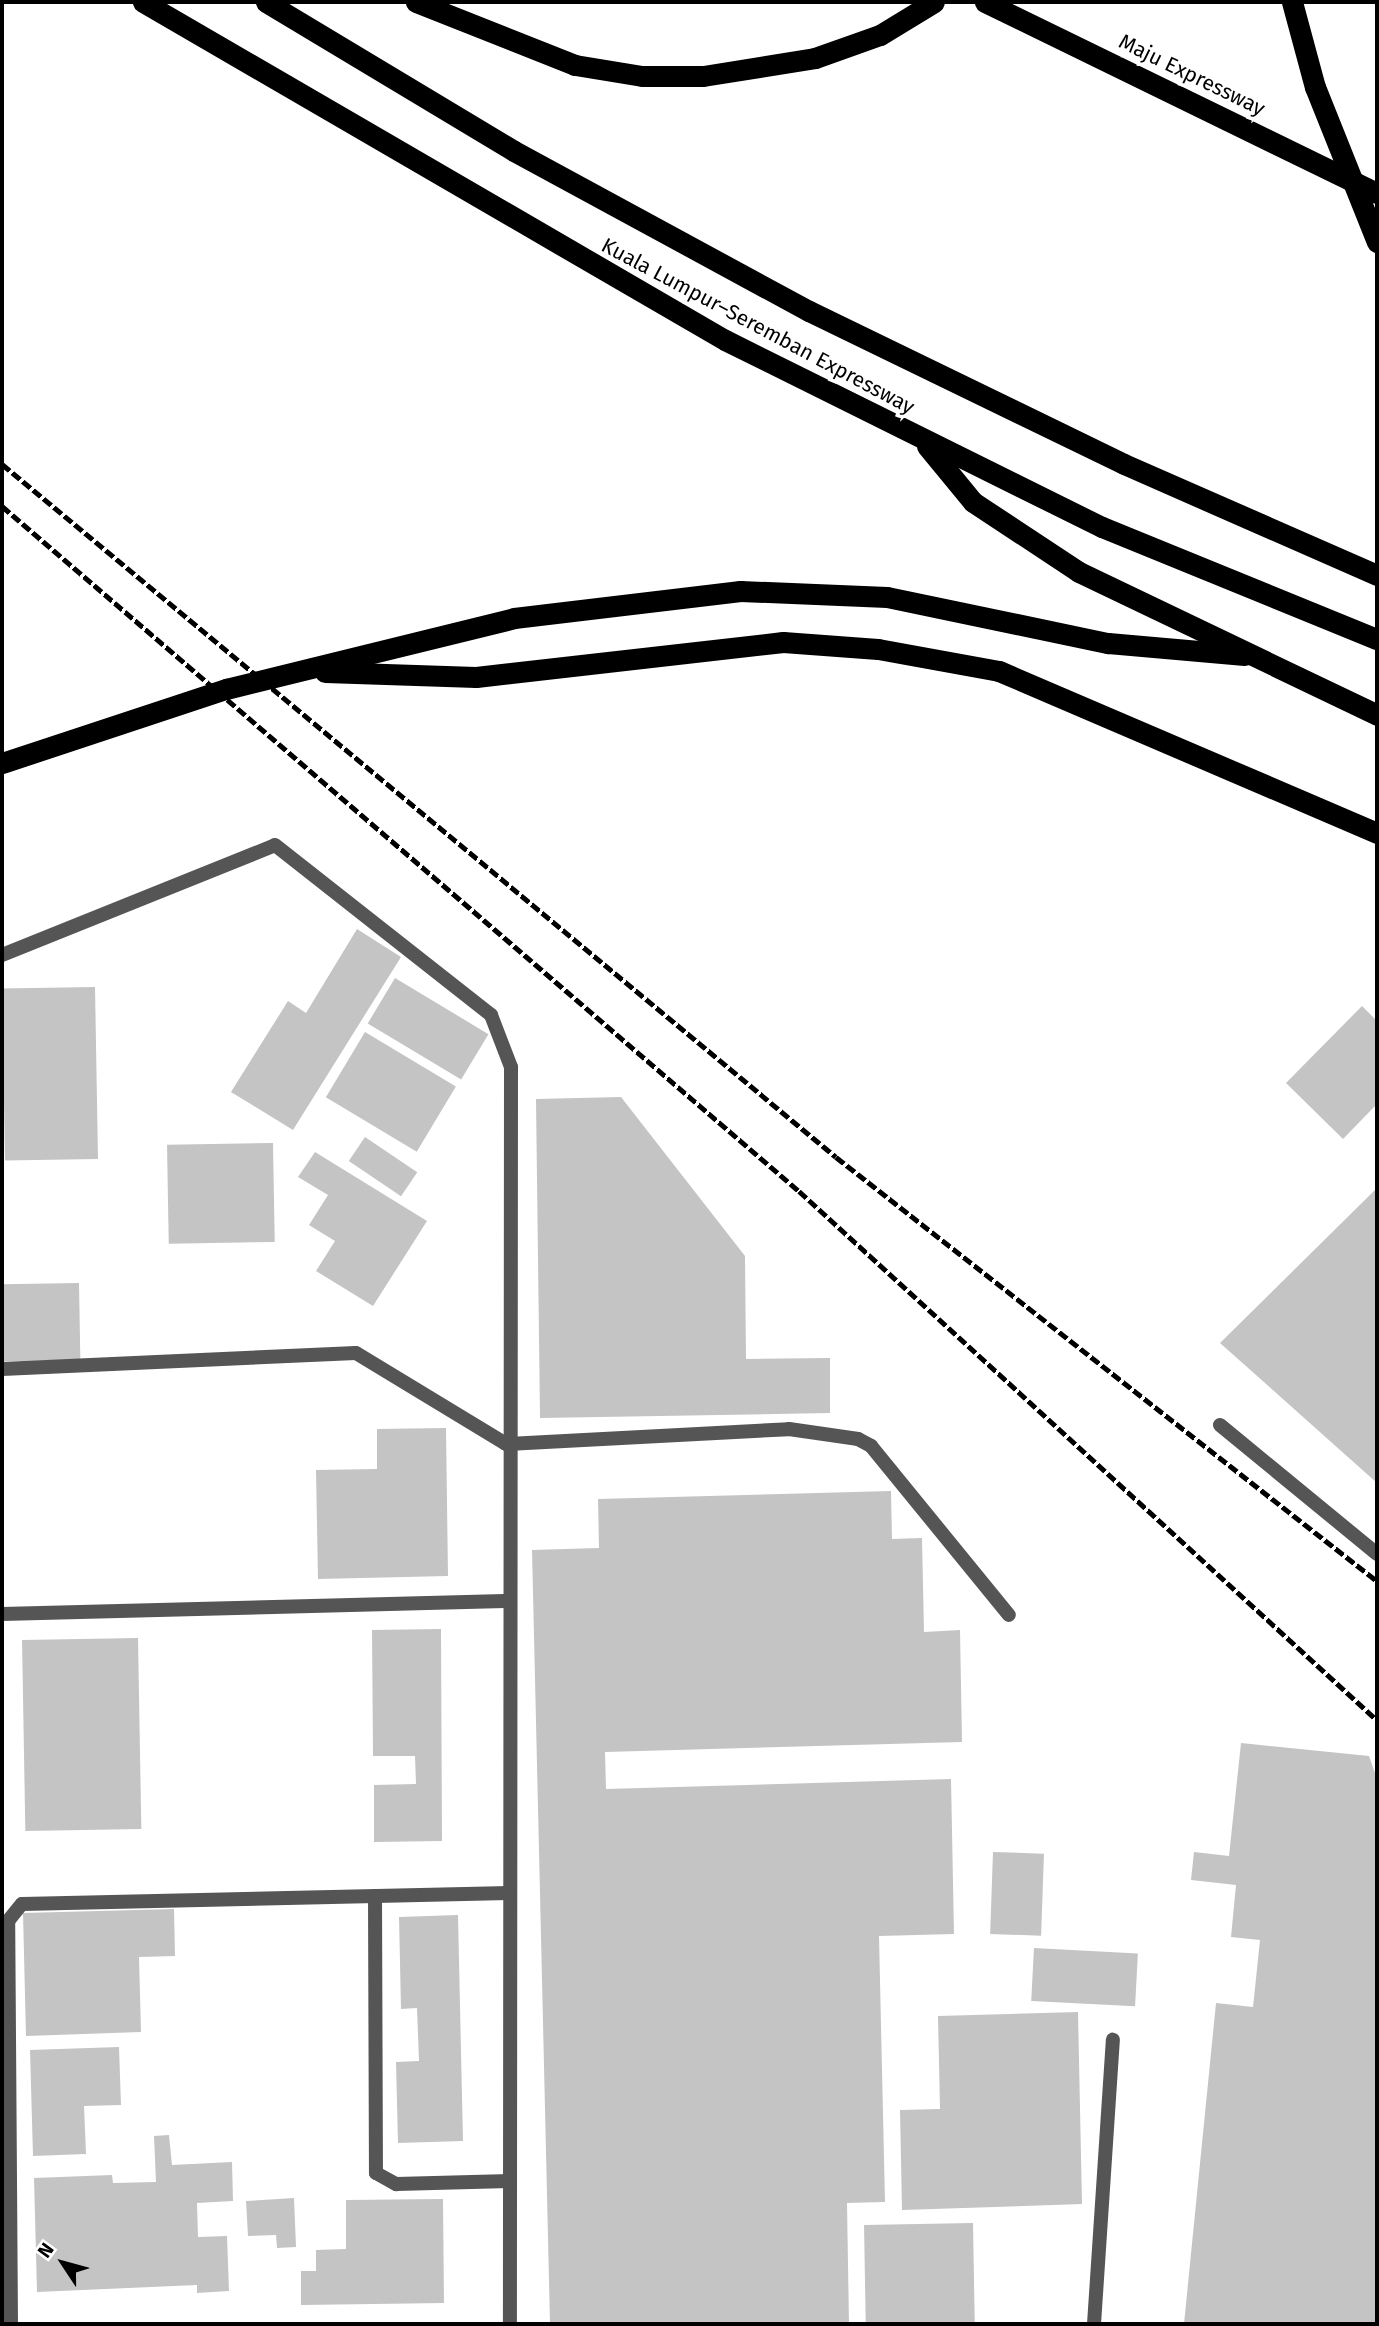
<!DOCTYPE html>
<meta charset="utf-8">
<style>
body{margin:0}
#map{position:relative;width:1379px;height:2326px;overflow:hidden;background:#fff;font-family:"Fira Sans",sans-serif}
div>[style]{position:absolute}
.building>*{inset:0;background:#c4c4c4;transform-origin:0 0}
.service>*{height:14px;margin:-7px;padding:0 7px;transform-origin:7px;border-radius:7px;background:#555}
.motorway>*{height:21px;margin:-10.5px;padding:0 10.5px;transform-origin:10.5px;border-radius:10.5px;background:#000}
.rail>*{height:5px;margin-top:-2.5px;transform-origin:0;background:repeating-linear-gradient(90deg,#000 0 10px,transparent 0 13.5px)}
span{translate:-50% -50%;white-space:nowrap;text-align:center;line-height:1.15;-webkit-text-stroke:7px #fff;paint-order:stroke}
.street-label{font-size:21px;color:#000}
.frame{position:absolute;inset:0;border:4px solid #000;pointer-events:none}
.north{position:absolute;left:28px;top:2228px;width:70px;height:70px;-webkit-text-stroke:5px #fff;paint-order:stroke;rotate:306deg;font-size:19px;font-weight:700;line-height:28px;text-align:center;color:#000}
.north::after{content:'';display:block;margin:auto;width:24px;height:32px;background:#000;clip-path:polygon(50% 0,100% 100%,50% 72%,0 100%)}
</style>
<div id="map">
<div class="building">
<div style="clip-path:polygon(357px 929px,401px 957px,293px 1130px,231px 1092px,288px 1001px,306px 1013px)"></div>
<div style="left:395px;top:978px;width:109px;height:53px;rotate:31deg"></div>
<div style="left:95px;top:987px;width:172px;height:93px;rotate:89deg"></div>
<div style="clip-path:polygon(1362px 1006px,1377px 1021px,1377px 1104px,1343px 1139px,1286px 1083px)"></div>
<div style="left:365px;top:1032px;width:106px;height:76px;rotate:31deg"></div>
<div style="clip-path:polygon(621px 1097px,745px 1256px,746px 1359px,830px 1358px,830px 1413px,540px 1418px,536px 1099px)"></div>
<div style="left:365px;top:1137px;width:63px;height:29px;rotate:34deg"></div>
<div style="left:273px;top:1143px;width:99px;height:106px;rotate:89deg"></div>
<div style="clip-path:polygon(315px 1152px,427px 1221px,373px 1306px,316px 1271px,335px 1241px,309px 1225px,328px 1195px,298px 1177px)"></div>
<div style="clip-path:polygon(1377px 1188px,1377px 1483px,1220px 1343px)"></div>
<div style="left:79px;top:1283px;width:77px;height:77px;rotate:89deg"></div>
<div style="clip-path:polygon(446px 1428px,448px 1576px,318px 1579px,316px 1470px,377px 1469px,377px 1429px)"></div>
<div style="clip-path:polygon(891px 1491px,892px 1539px,922px 1538px,924px 1632px,960px 1630px,962px 1742px,605px 1752px,606px 1789px,951px 1779px,954px 1934px,879px 1936px,885px 2202px,847px 2203px,849px 2324px,550px 2324px,532px 1550px,599px 1548px,598px 1499px)"></div>
<div style="clip-path:polygon(441px 1629px,442px 1841px,374px 1842px,374px 1785px,416px 1784px,415px 1756px,373px 1756px,372px 1630px)"></div>
<div style="left:138px;top:1638px;width:191px;height:116px;rotate:89deg"></div>
<div style="clip-path:polygon(1241px 1743px,1369px 1756px,1377px 1779px,1377px 2324px,1184px 2324px,1216px 2003px,1253px 2007px,1260px 1940px,1231px 1937px,1236px 1885px,1191px 1880px,1194px 1852px,1229px 1856px)"></div>
<div style="left:993px;top:1852px;width:51px;height:82px;rotate:2deg"></div>
<div style="clip-path:polygon(174px 1909px,175px 1956px,139px 1957px,141px 2032px,26px 2036px,23px 1913px)"></div>
<div style="clip-path:polygon(458px 1915px,463px 2141px,398px 2143px,396px 2062px,419px 2061px,417px 2008px,401px 2009px,399px 1917px)"></div>
<div style="left:1034px;top:1948px;width:104px;height:53px;rotate:3deg"></div>
<div style="clip-path:polygon(1078px 2012px,1082px 2204px,902px 2210px,900px 2110px,940px 2109px,938px 2016px)"></div>
<div style="clip-path:polygon(119px 2047px,121px 2105px,84px 2106px,86px 2154px,33px 2156px,30px 2050px)"></div>
<div style="clip-path:polygon(169px 2135px,172px 2165px,232px 2162px,233px 2201px,197px 2203px,198px 2237px,227px 2236px,229px 2291px,197px 2293px,197px 2285px,37px 2292px,34px 2178px,112px 2175px,113px 2183px,156px 2182px,154px 2136px)"></div>
<div style="clip-path:polygon(294px 2198px,296px 2247px,277px 2248px,276px 2235px,248px 2236px,246px 2201px)"></div>
<div style="clip-path:polygon(443px 2199px,444px 2303px,301px 2305px,301px 2271px,316px 2271px,316px 2250px,346px 2249px,346px 2200px)"></div>
<div style="left:973px;top:2223px;width:101px;height:109px;rotate:89deg"></div>
</div>
<div class="service">
<div style="left:2px;top:955px;width:294px;rotate:-21.9deg"></div>
<div style="left:275px;top:845px;width:275px;rotate:38.2deg"></div>
<div style="left:491px;top:1015px;width:56px;rotate:69deg"></div>
<div style="left:511px;top:1067px;width:1257px;rotate:90.05deg"></div>
<div style="left:2px;top:1369px;width:354px;rotate:-2.6deg"></div>
<div style="left:356px;top:1353px;width:175px;rotate:31.2deg"></div>
<div style="left:506px;top:1444px;width:283px;rotate:-3deg"></div>
<div style="left:789px;top:1429px;width:70px;rotate:8.2deg"></div>
<div style="left:858px;top:1439px;width:15px;rotate:28deg"></div>
<div style="left:871px;top:1446px;width:218px;rotate:50.8deg"></div>
<div style="left:1220px;top:1425px;width:203px;rotate:39.4deg"></div>
<div style="left:2px;top:1614px;width:503px;rotate:-1.48deg"></div>
<div style="left:375px;top:1896px;width:277px;rotate:89.8deg"></div>
<div style="left:376px;top:2173px;width:23px;rotate:29deg"></div>
<div style="left:396px;top:2184px;width:114px;rotate:-1.5deg"></div>
<div style="left:11px;top:2324px;width:403px;rotate:-90.4deg"></div>
<div style="left:8px;top:1921px;width:22px;rotate:-51deg"></div>
<div style="left:22px;top:1904px;width:487px;rotate:-1.3deg"></div>
<div style="left:1094px;top:2324px;width:285px;rotate:-86.2deg"></div>
</div>
<div class="motorway">
<div style="left:143px;top:2px;width:673px;rotate:30.15deg"></div>
<div style="left:725px;top:340px;width:421px;rotate:26.4deg"></div>
<div style="left:1102px;top:527px;width:297px;rotate:22.2deg"></div>
<div style="left:266px;top:2px;width:289px;rotate:31deg"></div>
<div style="left:514px;top:151px;width:336px;rotate:28.5deg"></div>
<div style="left:809px;top:311px;width:350px;rotate:25.9deg"></div>
<div style="left:1124px;top:464px;width:276px;rotate:23.7deg"></div>
<div style="left:416px;top:2px;width:171px;rotate:21.6deg"></div>
<div style="left:575px;top:65px;width:68px;rotate:9.3deg"></div>
<div style="left:642px;top:76px;width:61px"></div>
<div style="left:703px;top:76px;width:113px;rotate:-9.1deg"></div>
<div style="left:815px;top:58px;width:69px;rotate:-19.5deg"></div>
<div style="left:880px;top:35px;width:63px;rotate:-31.4deg"></div>
<div style="left:985px;top:2px;width:436px;rotate:26deg"></div>
<div style="left:1292px;top:2px;width:88px;rotate:74.9deg"></div>
<div style="left:1315px;top:87px;width:167px;rotate:68.2deg"></div>
<div style="left:927px;top:446px;width:72px;rotate:50.6deg"></div>
<div style="left:973px;top:502px;width:127px;rotate:33.4deg"></div>
<div style="left:1079px;top:572px;width:331px;rotate:25.6deg"></div>
<div style="left:325px;top:672px;width:151px;rotate:1.9deg"></div>
<div style="left:476px;top:677px;width:309px;rotate:-6.5deg"></div>
<div style="left:783px;top:642px;width:95px;rotate:4.2deg"></div>
<div style="left:878px;top:649px;width:123px;rotate:10.3deg"></div>
<div style="left:999px;top:671px;width:411px;rotate:23.2deg"></div>
<div style="left:2px;top:763px;width:236px;rotate:-18.3deg"></div>
<div style="left:226px;top:689px;width:297px;rotate:-13.8deg"></div>
<div style="left:514px;top:618px;width:228px;rotate:-6.8deg"></div>
<div style="left:740px;top:591px;width:147px;rotate:2.3deg"></div>
<div style="left:887px;top:597px;width:226px;rotate:11.8deg"></div>
<div style="left:1108px;top:643px;width:137px;rotate:5deg"></div>
</div>
<div class="rail">
<div style="left:2px;top:464px;width:1084px;rotate:39.72deg"></div>
<div style="left:836px;top:1157px;width:687px;rotate:38.09deg"></div>
<div style="left:2px;top:506px;width:1051px;rotate:40.68deg"></div>
<div style="left:799px;top:1191px;width:784px;rotate:42.47deg"></div>
</div>
<div class="street-label">
<span style="left:1192px;top:75px;rotate:26deg">Maju Expressway</span>
<span style="left:758px;top:326px;rotate:28deg">Kuala Lumpur–Seremban Expressway</span>
</div>
<div class="frame"></div>
<div class="north">N</div>
</div>
